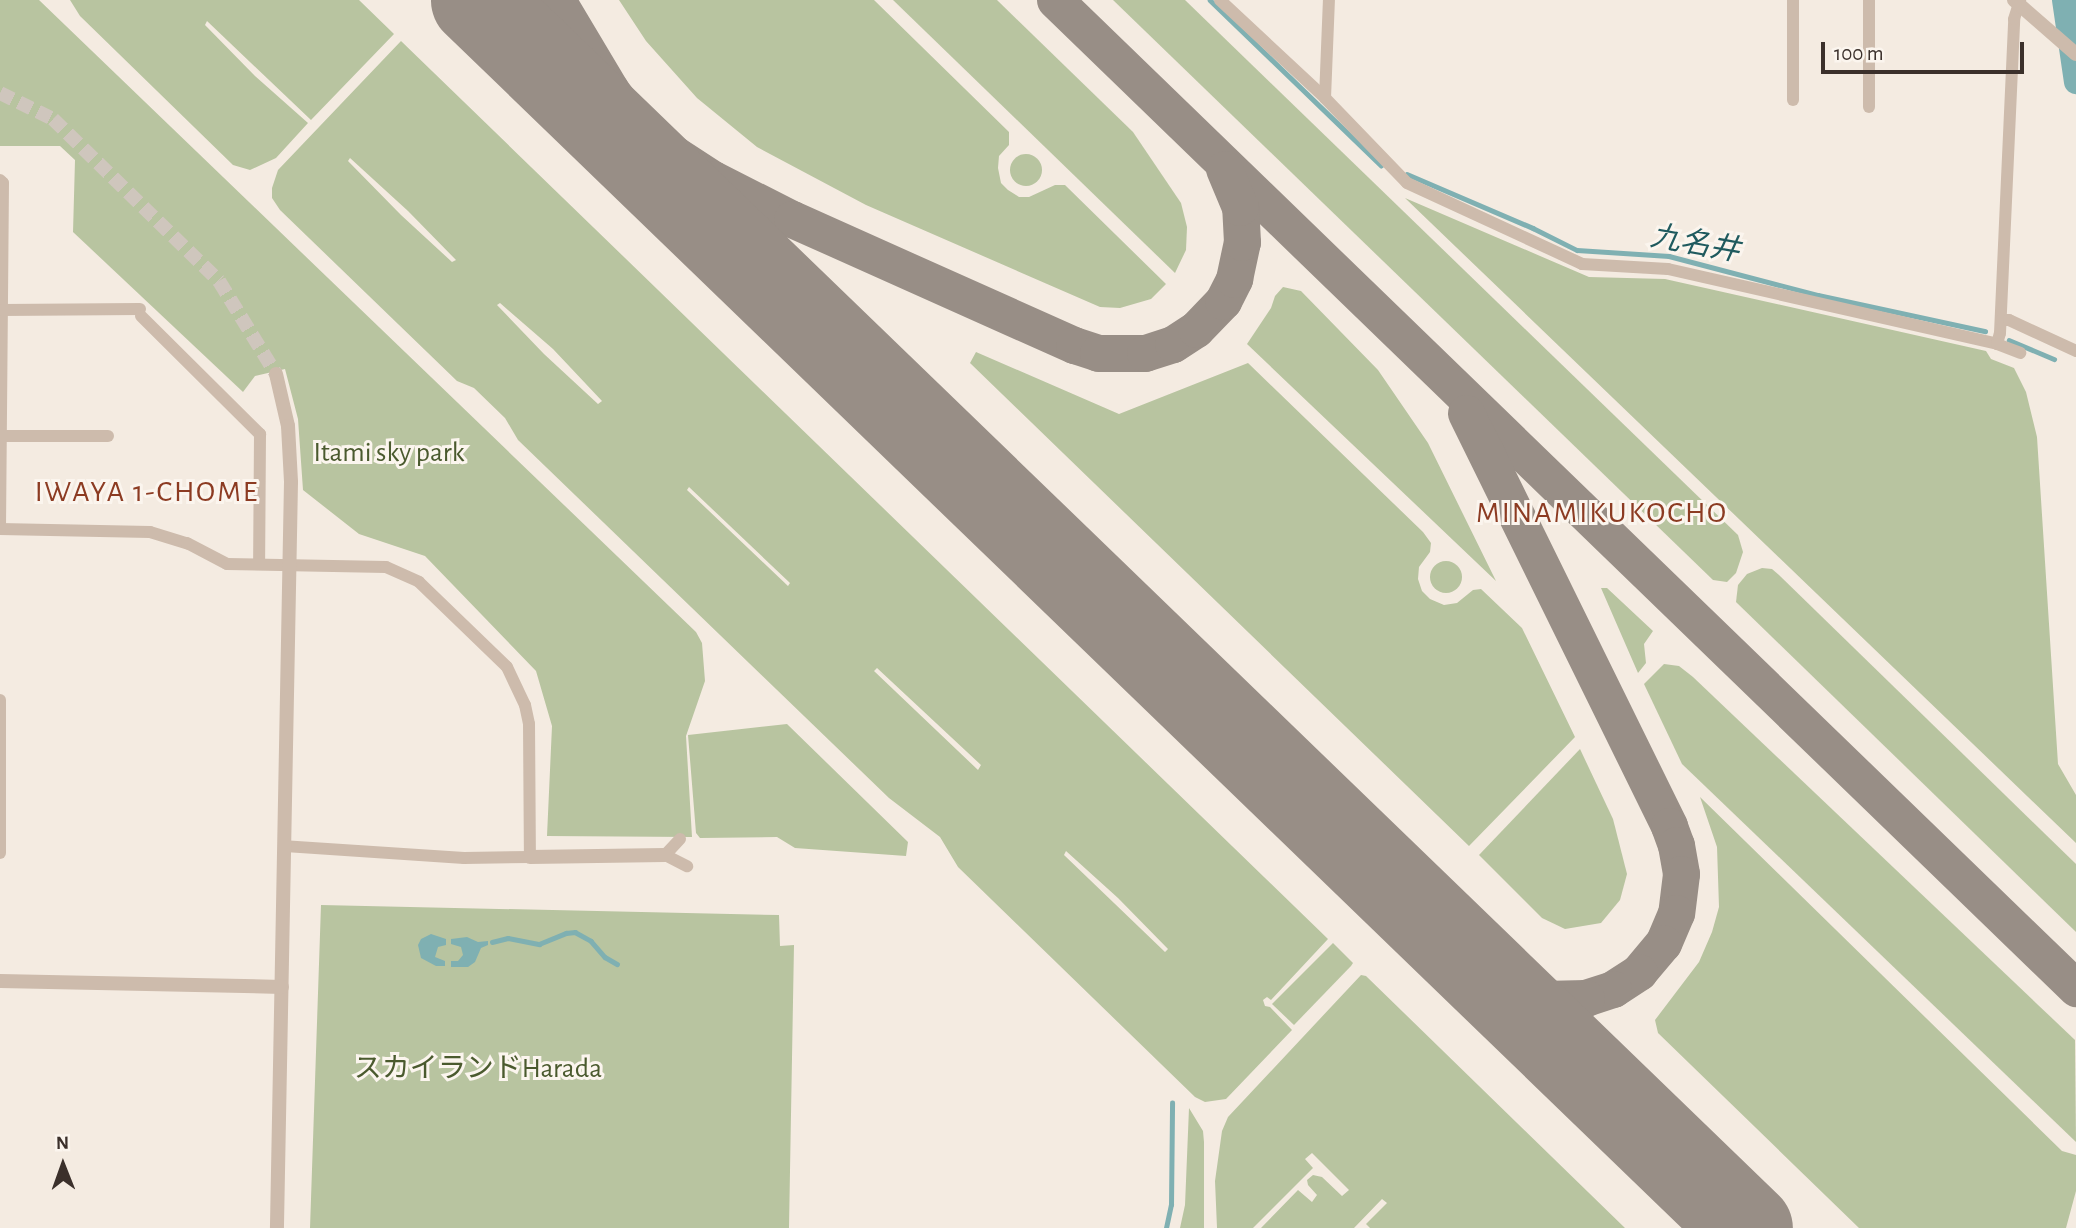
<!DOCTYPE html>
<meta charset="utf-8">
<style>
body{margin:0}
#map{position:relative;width:2076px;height:1228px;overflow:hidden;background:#f4ebe1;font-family:"Alegreya Sans","Noto Sans JP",sans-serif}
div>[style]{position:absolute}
.green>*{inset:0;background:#b8c4a0}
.round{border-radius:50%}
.water>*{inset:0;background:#7fb0b2}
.stream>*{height:4.5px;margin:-2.25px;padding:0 2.25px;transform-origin:2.25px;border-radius:2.25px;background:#7fb0b2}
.river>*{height:24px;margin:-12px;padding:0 12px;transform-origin:12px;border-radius:12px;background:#7fb0b2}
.taxiway>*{height:37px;margin:-18.5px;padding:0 18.5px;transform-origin:18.5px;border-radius:18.5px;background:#988e86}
.runway>*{height:91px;margin:-45.5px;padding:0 45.5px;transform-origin:45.5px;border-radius:45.5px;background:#988e86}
.tertiary-tunnel>*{height:14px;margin-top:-7px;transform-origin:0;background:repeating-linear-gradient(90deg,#cfc6bd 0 14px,transparent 0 21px)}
.minor>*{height:12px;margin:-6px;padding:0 6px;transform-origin:6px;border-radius:6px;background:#cdbbac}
.tertiary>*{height:14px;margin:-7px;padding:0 7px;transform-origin:7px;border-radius:7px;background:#cdbbac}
span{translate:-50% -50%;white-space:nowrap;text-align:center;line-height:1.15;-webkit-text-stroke:6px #fbf5ee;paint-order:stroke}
.park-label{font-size:28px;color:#4a5a2e}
.water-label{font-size:30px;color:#1f5a5e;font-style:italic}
.neighbourhood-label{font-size:30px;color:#8c3b22;letter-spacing:2px}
.north{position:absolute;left:28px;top:1130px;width:70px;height:70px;-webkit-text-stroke:5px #fbf5ee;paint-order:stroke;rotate:359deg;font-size:19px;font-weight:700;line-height:28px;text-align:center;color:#3b302b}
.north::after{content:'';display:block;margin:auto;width:24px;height:32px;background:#3b302b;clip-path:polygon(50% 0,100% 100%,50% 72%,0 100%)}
.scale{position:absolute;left:1821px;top:42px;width:203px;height:32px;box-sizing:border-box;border:4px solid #3b302b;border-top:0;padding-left:9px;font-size:21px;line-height:24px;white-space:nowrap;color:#3b302b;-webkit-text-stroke:5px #fbf5ee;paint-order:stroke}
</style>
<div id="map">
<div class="green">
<div style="clip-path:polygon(0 0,39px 0,696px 632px,702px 643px,705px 681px,686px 736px,692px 837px,547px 836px,552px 726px,536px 671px,425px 556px,359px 534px,303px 490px,298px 419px,285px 369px,255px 376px,243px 392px,73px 232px,75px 160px,60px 146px,0 146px)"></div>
<div style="clip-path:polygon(70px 0,359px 0,394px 34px,311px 120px,207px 21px,205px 25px,255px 76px,308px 123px,276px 158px,250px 170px,233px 165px,80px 16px)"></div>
<div style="clip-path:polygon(619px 0,874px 0,1009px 132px,1009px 145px,999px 156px,998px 168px,1001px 183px,1008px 190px,1019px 197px,1029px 197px,1055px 185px,1065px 185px,1166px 284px,1151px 299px,1120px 308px,1100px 307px,866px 205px,757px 147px,697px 98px,646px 41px)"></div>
<div style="clip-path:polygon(893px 0,997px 0,1133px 132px,1181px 203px,1187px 227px,1186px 250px,1175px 273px)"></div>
<div style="clip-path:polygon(1113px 0,1185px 0,1738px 535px,1743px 552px,1736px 573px,1727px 582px,1713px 580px)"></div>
<div style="clip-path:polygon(evenodd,401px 41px,1328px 939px,1271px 1000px,1267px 997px,1263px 1000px,1265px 1006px,1270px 1007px,1292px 1030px,1226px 1099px,1205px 1102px,1195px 1097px,958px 867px,940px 837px,889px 798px,518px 440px,505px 418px,474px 388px,457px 381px,280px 210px,272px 198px,272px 188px,278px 170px,401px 41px,350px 158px,408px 211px,456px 260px,452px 262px,401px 215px,348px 161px,350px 158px,401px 41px,500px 303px,553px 349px,602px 401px,598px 404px,544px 354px,497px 305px,500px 303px,401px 41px,689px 487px,790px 583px,788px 586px,687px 490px,689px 487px,401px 41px,877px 668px,981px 765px,978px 770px,874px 671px,877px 668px,401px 41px,1066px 851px,1118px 898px,1168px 949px,1165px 952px,1114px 903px,1064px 855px,1066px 851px)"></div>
<div class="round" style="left:1010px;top:154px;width:32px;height:32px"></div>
<div style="clip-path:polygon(1405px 198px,1589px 277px,1665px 279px,1986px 351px,1991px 359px,2014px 368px,2026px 392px,2037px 437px,2058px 764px,2076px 795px,2076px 843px)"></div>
<div style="clip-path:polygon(1283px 287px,1301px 291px,1378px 370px,1428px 443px,1496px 581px,1247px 344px,1271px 308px,1275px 296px)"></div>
<div style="clip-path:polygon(976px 352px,1119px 414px,1248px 363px,1423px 532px,1431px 543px,1430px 552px,1419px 567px,1418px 579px,1422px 591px,1430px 599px,1444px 605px,1457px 603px,1473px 590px,1481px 589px,1522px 628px,1575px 737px,1469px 846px,970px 363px)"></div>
<div class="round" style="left:1430px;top:561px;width:32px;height:32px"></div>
<div style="clip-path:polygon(1762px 568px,1772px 569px,1779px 575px,2076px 864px,2076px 932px,1736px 602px,1738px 585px,1747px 574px)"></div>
<div style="clip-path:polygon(1601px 588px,1607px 588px,1653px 631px,1644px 644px,1646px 663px,1638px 673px)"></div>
<div style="clip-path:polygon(1664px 664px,1679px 666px,1693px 677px,2075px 1040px,2076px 1142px,1682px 764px,1644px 684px)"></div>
<div style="clip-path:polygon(787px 724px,908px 842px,906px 856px,795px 848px,777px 837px,700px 838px,696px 833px,688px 735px)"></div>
<div style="clip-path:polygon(1580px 749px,1613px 819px,1627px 874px,1620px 900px,1601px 923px,1565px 929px,1542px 918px,1479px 855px)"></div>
<div style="clip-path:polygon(1700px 797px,2062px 1151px,2076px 1155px,2076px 1191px,2066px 1228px,1859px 1228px,1658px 1033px,1655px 1020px,1699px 962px,1712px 932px,1719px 907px,1717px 847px)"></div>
<div style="clip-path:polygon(321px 905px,779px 915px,780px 946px,794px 945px,789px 1228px,310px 1228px)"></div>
<div style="clip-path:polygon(1333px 943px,1353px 963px,1351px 966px,1294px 1025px,1272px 1004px)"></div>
<div style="clip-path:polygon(1361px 975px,1366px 976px,1625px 1228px,1370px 1228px,1366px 1224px,1387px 1203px,1382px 1199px,1354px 1228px,1261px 1228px,1298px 1190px,1312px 1202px,1317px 1195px,1308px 1185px,1307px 1180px,1313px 1175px,1322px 1177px,1342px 1196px,1349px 1190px,1312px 1153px,1305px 1159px,1313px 1168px,1253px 1228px,1217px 1228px,1215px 1181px,1222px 1131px,1228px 1117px)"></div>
<div style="clip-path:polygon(1189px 1108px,1203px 1131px,1204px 1142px,1204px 1228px,1180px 1228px,1185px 1205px)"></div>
</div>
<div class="water">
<div style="clip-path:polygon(431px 934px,446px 939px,446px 945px,438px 947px,435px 957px,445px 961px,445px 966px,436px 966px,421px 958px,418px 945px,421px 939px)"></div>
<div style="clip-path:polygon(467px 937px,478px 942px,488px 941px,488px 945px,481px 948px,475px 962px,468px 967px,451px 967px,451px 961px,458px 961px,463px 955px,461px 947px,451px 944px,451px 939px)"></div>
</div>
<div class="stream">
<div style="left:1210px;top:0;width:238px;rotate:44deg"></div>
<div style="left:1407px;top:174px;width:137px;rotate:23.2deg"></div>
<div style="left:1533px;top:228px;width:49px;rotate:26.6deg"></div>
<div style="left:1577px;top:250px;width:92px;rotate:3.7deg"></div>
<div style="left:1669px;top:256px;width:154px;rotate:14.7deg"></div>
<div style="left:1818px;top:295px;width:171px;rotate:12.2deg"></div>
<div style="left:2009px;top:340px;width:49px;rotate:22.9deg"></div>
<div style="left:492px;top:942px;width:16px;rotate:-14deg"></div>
<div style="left:508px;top:938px;width:32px;rotate:11deg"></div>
<div style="left:539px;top:944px;width:29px;rotate:-22deg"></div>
<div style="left:566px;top:933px;width:9px;rotate:-6deg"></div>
<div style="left:575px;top:932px;width:18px;rotate:29deg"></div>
<div style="left:591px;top:941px;width:21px;rotate:49deg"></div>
<div style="left:605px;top:957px;width:14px;rotate:30deg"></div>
<div style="left:1166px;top:1228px;width:24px;rotate:-78deg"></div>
<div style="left:1171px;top:1205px;width:102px;rotate:-89.4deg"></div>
</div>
<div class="river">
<div style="left:2064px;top:0;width:83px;rotate:81.7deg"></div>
</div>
<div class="taxiway">
<div style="left:557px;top:0;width:104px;rotate:59.2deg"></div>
<div style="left:610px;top:89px;width:81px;rotate:54.5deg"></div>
<div style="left:657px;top:155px;width:162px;rotate:49deg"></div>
<div style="left:1055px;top:0;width:1421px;rotate:44.06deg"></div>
<div style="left:500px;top:23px;width:132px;rotate:39.5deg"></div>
<div style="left:602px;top:107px;width:132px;rotate:33deg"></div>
<div style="left:713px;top:179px;width:89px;rotate:26.9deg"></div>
<div style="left:792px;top:219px;width:309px;rotate:24.1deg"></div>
<div style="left:1074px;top:345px;width:25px;rotate:18deg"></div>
<div style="left:1098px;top:353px;width:47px"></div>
<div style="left:1145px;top:353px;width:29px;rotate:-18deg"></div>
<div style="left:1173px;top:344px;width:27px;rotate:-33deg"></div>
<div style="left:1196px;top:329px;width:39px;rotate:-46deg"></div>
<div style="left:1223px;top:301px;width:25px;rotate:-63deg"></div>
<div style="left:1234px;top:279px;width:38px;rotate:-78deg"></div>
<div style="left:1242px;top:242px;width:35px;rotate:-93deg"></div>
<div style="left:1240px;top:207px;width:41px;rotate:-112.8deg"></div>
<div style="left:1466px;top:413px;width:460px;rotate:63.8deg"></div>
<div style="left:1669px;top:826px;width:20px;rotate:70deg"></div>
<div style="left:1676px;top:845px;width:29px;rotate:80deg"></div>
<div style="left:1681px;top:874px;width:39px;rotate:97deg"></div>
<div style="left:1676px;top:913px;width:33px;rotate:113deg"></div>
<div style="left:1663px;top:943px;width:38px;rotate:130deg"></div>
<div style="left:1639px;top:972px;width:31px;rotate:147deg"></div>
<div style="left:1613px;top:989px;width:28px;rotate:162deg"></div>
<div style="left:1586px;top:998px;width:43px;rotate:178.7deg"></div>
<div style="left:1543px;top:999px;width:44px;rotate:-161.6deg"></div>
<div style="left:1501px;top:985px;width:29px;rotate:-144deg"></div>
</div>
<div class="runway">
<div style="left:476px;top:0;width:1767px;rotate:44.01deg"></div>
</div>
<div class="tertiary-tunnel">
<div style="left:0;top:93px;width:59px;rotate:26.1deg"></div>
<div style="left:53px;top:119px;width:232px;rotate:44.3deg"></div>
<div style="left:219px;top:281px;width:109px;rotate:58.5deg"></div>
</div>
<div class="minor">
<div style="left:1220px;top:0;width:144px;rotate:43deg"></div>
<div style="left:1325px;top:98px;width:118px;rotate:46deg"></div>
<div style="left:1407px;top:183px;width:193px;rotate:24.8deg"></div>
<div style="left:1582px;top:264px;width:86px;rotate:3.3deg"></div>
<div style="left:1668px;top:269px;width:337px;rotate:12.8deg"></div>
<div style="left:1997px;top:344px;width:11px;rotate:-75deg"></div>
<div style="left:2000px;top:333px;width:314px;rotate:-87.4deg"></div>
<div style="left:2014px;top:19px;width:20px;rotate:-72deg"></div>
<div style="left:1793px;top:0;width:100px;rotate:90deg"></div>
<div style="left:1325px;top:98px;width:98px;rotate:-87.7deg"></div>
<div style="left:1869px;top:107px;width:107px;rotate:-90deg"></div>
<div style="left:0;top:180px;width:4px;rotate:45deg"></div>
<div style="left:3px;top:183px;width:343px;rotate:90.5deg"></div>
<div style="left:2px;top:310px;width:138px;rotate:-0.4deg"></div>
<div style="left:141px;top:316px;width:168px;rotate:44.8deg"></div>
<div style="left:260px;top:434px;width:130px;rotate:90.4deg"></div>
<div style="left:2001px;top:320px;width:8px"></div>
<div style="left:2009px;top:320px;width:74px;rotate:24.8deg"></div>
<div style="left:1997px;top:344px;width:25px;rotate:21deg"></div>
<div style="left:1px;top:436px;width:107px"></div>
<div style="left:0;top:529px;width:150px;rotate:1.1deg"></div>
<div style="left:150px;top:532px;width:39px;rotate:17deg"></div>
<div style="left:187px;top:543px;width:45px;rotate:27.7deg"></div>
<div style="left:227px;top:564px;width:159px;rotate:1.1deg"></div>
<div style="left:386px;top:567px;width:36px;rotate:24deg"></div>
<div style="left:419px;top:582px;width:122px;rotate:44deg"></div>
<div style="left:507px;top:667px;width:42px;rotate:64.7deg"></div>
<div style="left:525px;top:705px;width:19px;rotate:78deg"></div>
<div style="left:529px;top:724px;width:133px;rotate:89.6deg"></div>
<div style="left:530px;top:857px;width:66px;rotate:179.1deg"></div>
<div style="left:464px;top:858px;width:179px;rotate:-176.2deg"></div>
<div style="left:0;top:700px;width:153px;rotate:90deg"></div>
<div style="left:680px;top:839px;width:22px;rotate:133deg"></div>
<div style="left:665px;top:855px;width:25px;rotate:27deg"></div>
</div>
<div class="tertiary">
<div style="left:2014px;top:0;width:82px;rotate:41.1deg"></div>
<div style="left:276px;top:374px;width:53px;rotate:77deg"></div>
<div style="left:288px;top:426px;width:56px;rotate:86.9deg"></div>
<div style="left:291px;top:482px;width:746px;rotate:91.08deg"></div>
<div style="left:530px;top:857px;width:135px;rotate:-0.8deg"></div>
<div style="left:0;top:981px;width:282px;rotate:1.2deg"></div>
</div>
<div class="park-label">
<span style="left:389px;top:453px">Itami sky park</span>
<span style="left:478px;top:1069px">スカイランドHarada</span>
</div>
<div class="water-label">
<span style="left:1695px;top:244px;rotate:10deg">九名井</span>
</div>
<div class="neighbourhood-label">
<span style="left:147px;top:492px">IWAYA 1-CHOME</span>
<span style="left:1602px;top:513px">MINAMIKUKOCHO</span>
</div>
<div class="north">N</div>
<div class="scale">100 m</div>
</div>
